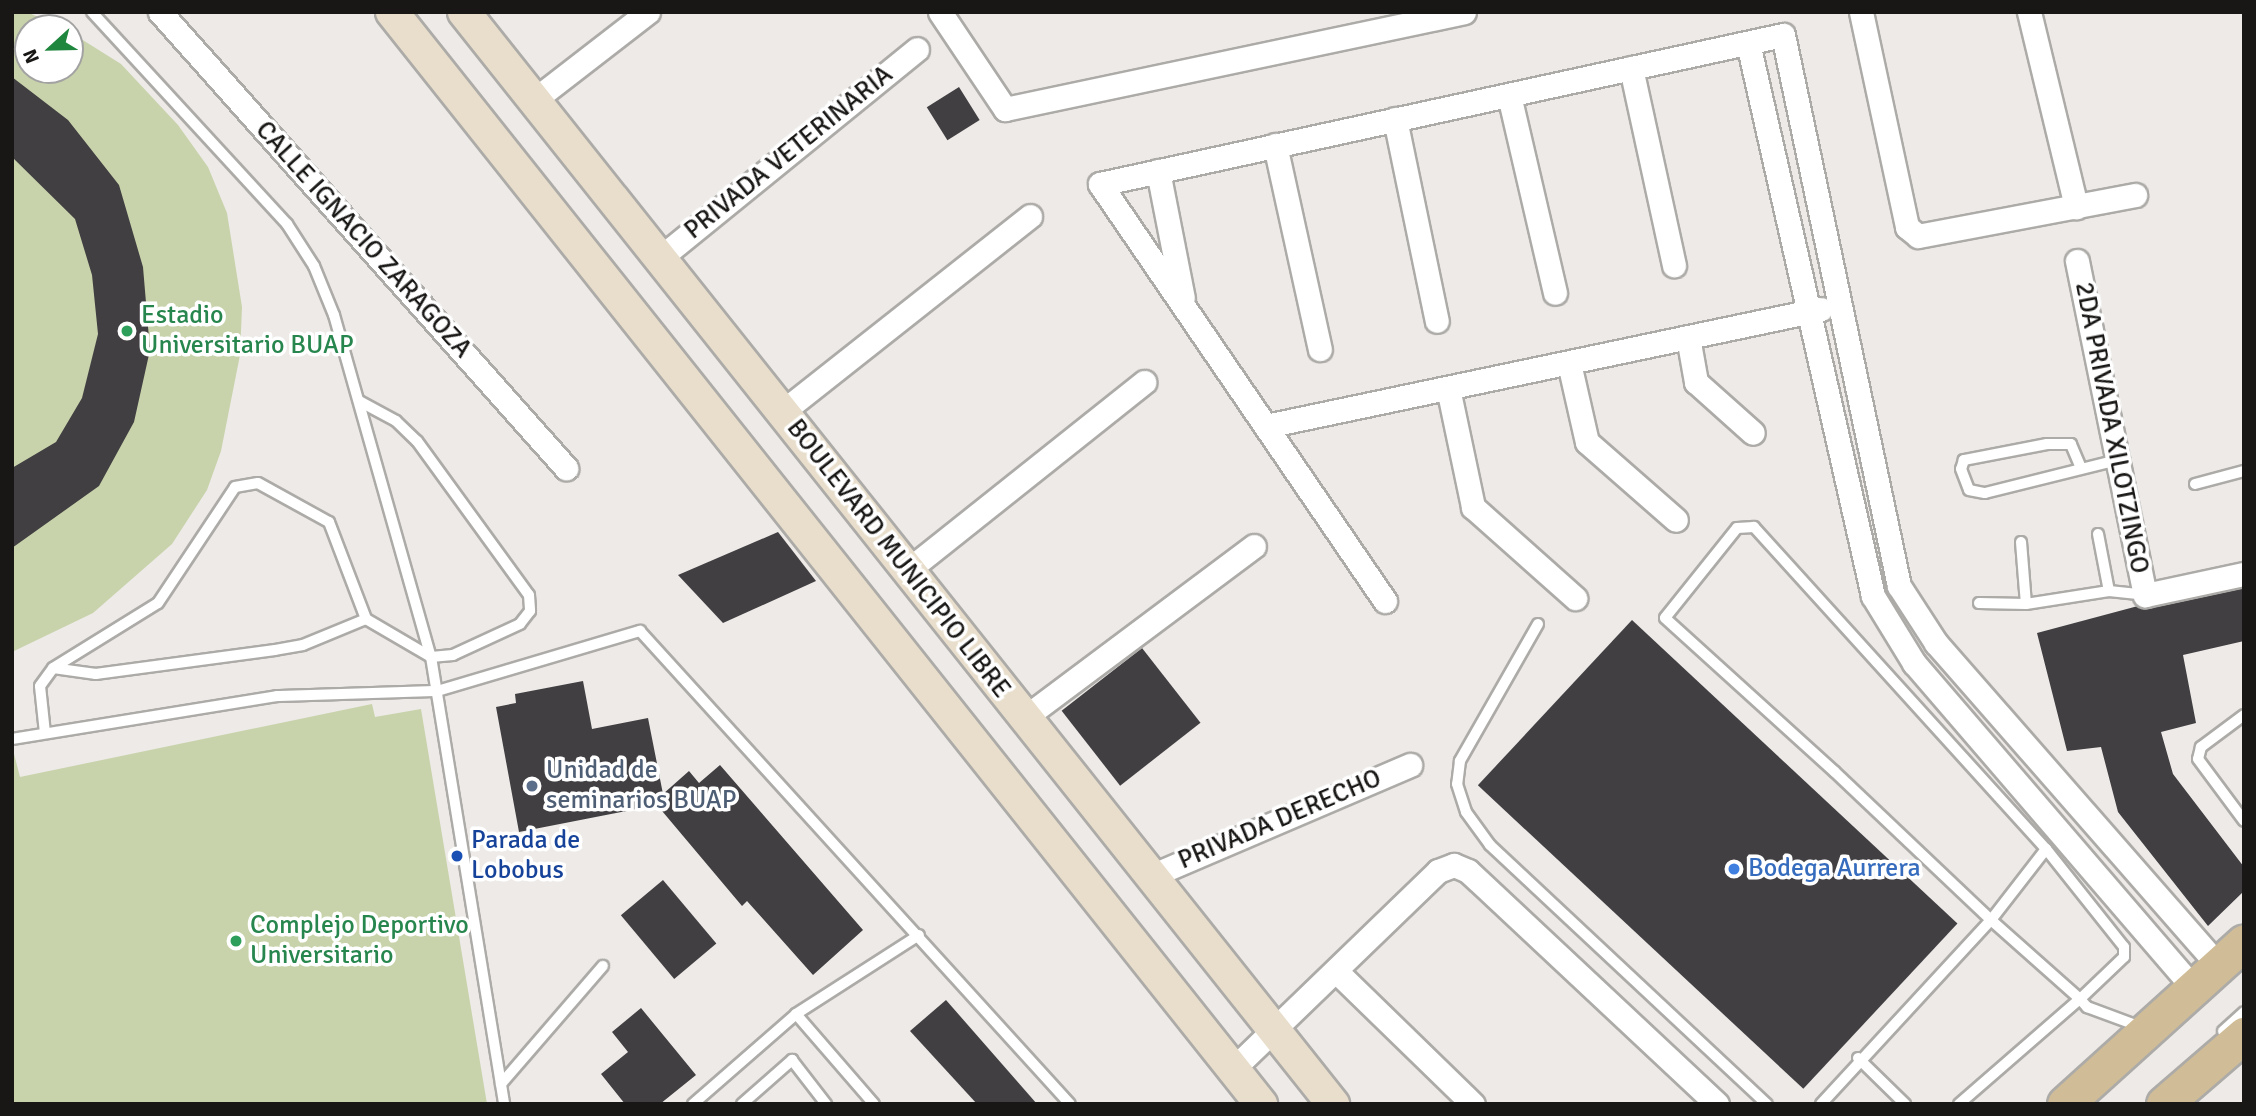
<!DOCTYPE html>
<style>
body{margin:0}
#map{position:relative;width:2256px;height:1116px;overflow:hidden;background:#edeae7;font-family:Signika,sans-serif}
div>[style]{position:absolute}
.green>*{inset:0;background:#c8d3ab}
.building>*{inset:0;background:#413f42;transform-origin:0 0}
.roads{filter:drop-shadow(2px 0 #adaba8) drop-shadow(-2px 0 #adaba8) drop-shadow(0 2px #adaba8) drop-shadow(0 -2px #adaba8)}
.service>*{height:10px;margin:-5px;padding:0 5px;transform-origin:5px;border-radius:5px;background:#fff}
.minor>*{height:23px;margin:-11.5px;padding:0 11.5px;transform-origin:11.5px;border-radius:11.5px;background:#fff}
.secondary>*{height:32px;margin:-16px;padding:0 16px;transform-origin:16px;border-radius:16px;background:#e8decb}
.primary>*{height:35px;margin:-17.5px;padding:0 17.5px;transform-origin:17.5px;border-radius:17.5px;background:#d0bd97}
.dots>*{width:19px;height:19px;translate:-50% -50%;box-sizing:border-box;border:4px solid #fff;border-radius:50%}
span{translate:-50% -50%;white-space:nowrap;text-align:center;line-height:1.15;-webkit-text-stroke:7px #fff;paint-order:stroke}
.street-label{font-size:26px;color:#181716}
.leisure-label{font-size:26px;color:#27864d}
.left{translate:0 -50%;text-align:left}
.service-label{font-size:26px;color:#4e5e75}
.transit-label{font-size:26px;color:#164399}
.shop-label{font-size:26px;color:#366cbe}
.frame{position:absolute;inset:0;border:14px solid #181716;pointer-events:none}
.north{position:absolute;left:14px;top:14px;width:70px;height:70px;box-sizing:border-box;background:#fff;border:2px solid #a3a2a2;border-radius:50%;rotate:248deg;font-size:19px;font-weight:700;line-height:28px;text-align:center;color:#181716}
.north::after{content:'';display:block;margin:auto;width:24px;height:32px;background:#1e873d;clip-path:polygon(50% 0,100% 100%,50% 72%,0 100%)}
</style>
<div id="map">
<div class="green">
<div style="clip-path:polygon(12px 12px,27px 12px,62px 28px,28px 28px,28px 70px,70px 70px,70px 32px,121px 64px,178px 125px,208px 167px,227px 213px,242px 307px,240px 355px,221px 451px,207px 490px,172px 544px,93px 613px,12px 652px)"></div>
<div style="clip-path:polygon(372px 704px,375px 717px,421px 709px,487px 1104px,12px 1104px,12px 746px,20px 777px)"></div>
</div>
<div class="building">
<div style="clip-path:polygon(12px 77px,68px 120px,119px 185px,143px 267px,150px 350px,134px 422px,99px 486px,12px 548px,12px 468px,56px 442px,82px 398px,98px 334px,92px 275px,75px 219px,12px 157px)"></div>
<div style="left:959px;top:87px;width:39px;height:38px;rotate:58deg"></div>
<div style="clip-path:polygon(778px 532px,816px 581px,723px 623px,678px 575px)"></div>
<div style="clip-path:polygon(2244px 588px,2244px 641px,2183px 655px,2196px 723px,2161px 732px,2173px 774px,2244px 867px,2244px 891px,2208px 926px,2118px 812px,2101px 747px,2067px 751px,2037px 633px,2138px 606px)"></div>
<div style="left:1632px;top:620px;width:445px;height:226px;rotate:43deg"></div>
<div style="left:1142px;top:648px;width:95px;height:102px;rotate:52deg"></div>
<div style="clip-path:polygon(583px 681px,592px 729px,648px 718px,663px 794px,689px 771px,699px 783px,720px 765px,863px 930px,813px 975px,747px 901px,742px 906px,657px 805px,519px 832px,496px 707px,516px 703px,515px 694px)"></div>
<div style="left:663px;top:880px;width:83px;height:55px;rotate:50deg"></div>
<div style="clip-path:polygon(946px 1000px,1037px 1104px,977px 1104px,910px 1031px)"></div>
<div style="clip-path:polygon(641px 1008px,696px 1075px,660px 1104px,625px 1104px,601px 1074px,628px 1052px,612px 1032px)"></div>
</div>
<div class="roads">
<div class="service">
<div style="left:92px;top:12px;width:288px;rotate:47.4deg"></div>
<div style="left:287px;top:224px;width:50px;rotate:57.3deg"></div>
<div style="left:314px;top:266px;width:53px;rotate:67.8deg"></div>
<div style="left:334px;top:315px;width:355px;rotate:74.2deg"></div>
<div style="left:431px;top:657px;width:453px;rotate:80.7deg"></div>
<div style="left:359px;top:401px;width:42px;rotate:28.4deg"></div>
<div style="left:396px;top:421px;width:29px;rotate:44deg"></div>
<div style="left:417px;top:441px;width:190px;rotate:54deg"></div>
<div style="left:529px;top:595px;width:16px;rotate:86deg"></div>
<div style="left:530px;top:611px;width:16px;rotate:128deg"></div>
<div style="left:520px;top:624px;width:74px;rotate:155.2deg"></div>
<div style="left:453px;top:655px;width:22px;rotate:175deg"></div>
<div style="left:431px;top:657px;width:75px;rotate:-149.7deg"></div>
<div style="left:366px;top:619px;width:68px;rotate:157.6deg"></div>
<div style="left:303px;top:645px;width:28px;rotate:170deg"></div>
<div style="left:275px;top:650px;width:181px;rotate:172.4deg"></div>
<div style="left:96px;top:674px;width:43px;rotate:-172.1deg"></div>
<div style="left:53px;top:668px;width:123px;rotate:-31.8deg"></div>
<div style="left:158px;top:603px;width:139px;rotate:-56.4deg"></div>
<div style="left:235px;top:487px;width:23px;rotate:-10deg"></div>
<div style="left:258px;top:483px;width:81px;rotate:28.8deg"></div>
<div style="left:329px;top:522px;width:104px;rotate:69.1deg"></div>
<div style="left:2081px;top:468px;width:26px;rotate:-113deg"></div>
<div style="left:2071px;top:444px;width:24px;rotate:180deg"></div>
<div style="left:2047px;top:444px;width:85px;rotate:169.1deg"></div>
<div style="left:1964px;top:460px;width:9px;rotate:108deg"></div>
<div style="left:1961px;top:469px;width:22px;rotate:69deg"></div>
<div style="left:1969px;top:490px;width:16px;rotate:11deg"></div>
<div style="left:1985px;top:493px;width:136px;rotate:-14deg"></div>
<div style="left:2195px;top:484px;width:51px;rotate:-14.9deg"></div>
<div style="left:2098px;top:534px;width:58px;rotate:79.1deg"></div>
<div style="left:2021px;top:542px;width:62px;rotate:85.4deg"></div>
<div style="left:1979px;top:603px;width:47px;rotate:1.2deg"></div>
<div style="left:2026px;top:604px;width:84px;rotate:-8.9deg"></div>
<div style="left:2109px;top:591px;width:36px;rotate:6deg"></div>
<div style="left:1538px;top:624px;width:158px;rotate:119.7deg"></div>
<div style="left:1460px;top:761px;width:23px;rotate:97deg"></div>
<div style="left:1457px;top:784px;width:29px;rotate:72deg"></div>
<div style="left:1466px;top:812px;width:41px;rotate:54deg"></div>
<div style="left:1490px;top:845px;width:379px;rotate:43.1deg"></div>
<div style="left:2244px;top:715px;width:54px;rotate:143.3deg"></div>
<div style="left:2201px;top:747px;width:12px;rotate:104deg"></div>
<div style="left:2198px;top:759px;width:77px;rotate:53.4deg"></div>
<div style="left:45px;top:733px;width:47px;rotate:-96.1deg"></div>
<div style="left:40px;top:686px;width:22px;rotate:-54deg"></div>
<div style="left:12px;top:739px;width:268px;rotate:-9.2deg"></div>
<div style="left:277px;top:696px;width:160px;rotate:-1.8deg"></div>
<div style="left:437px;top:691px;width:212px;rotate:-16.5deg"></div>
<div style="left:640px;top:631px;width:639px;rotate:47.73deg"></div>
<div style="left:796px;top:1014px;width:119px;rotate:49.1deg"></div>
<div style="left:2223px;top:1031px;width:28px;rotate:-42deg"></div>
<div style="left:1858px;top:1058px;width:66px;rotate:44.4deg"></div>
<div style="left:501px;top:1084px;width:156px;rotate:-49.2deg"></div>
<div style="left:693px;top:1104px;width:137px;rotate:-41.1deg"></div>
<div style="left:796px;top:1014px;width:146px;rotate:-32.7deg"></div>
<div style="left:742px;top:1104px;width:67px;rotate:-41.3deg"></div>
<div style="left:792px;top:1060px;width:56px;rotate:52.3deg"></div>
<div style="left:1821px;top:1104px;width:251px;rotate:-47.3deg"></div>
<div style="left:1991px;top:920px;width:90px;rotate:-52.2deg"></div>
<div style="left:1959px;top:1104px;width:160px;rotate:-41deg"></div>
<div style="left:2080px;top:999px;width:61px;rotate:-43.7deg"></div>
<div style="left:2124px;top:957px;width:10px;rotate:-90deg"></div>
<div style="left:2124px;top:947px;width:125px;rotate:-128.5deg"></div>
<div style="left:2046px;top:849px;width:435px;rotate:-132.2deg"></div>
<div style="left:1754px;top:527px;width:17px;rotate:177deg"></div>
<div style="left:1737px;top:528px;width:115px;rotate:128.7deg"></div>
<div style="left:1665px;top:618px;width:229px;rotate:42.2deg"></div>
<div style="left:1835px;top:772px;width:215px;rotate:43.5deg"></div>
<div style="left:1991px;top:920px;width:119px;rotate:41.6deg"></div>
<div style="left:2080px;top:999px;width:11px;rotate:49deg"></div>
<div style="left:2087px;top:1007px;width:58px;rotate:20.3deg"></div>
</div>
<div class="minor">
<div style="left:160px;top:12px;width:611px;rotate:48.32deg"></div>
<div style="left:940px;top:12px;width:117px;rotate:56.2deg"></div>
<div style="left:1005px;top:109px;width:469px;rotate:-11.9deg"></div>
<div style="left:1861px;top:12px;width:220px;rotate:77.9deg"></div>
<div style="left:1907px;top:227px;width:14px;rotate:39deg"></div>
<div style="left:1918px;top:236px;width:221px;rotate:-10.7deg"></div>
<div style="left:2029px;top:12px;width:201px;rotate:76.4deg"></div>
<div style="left:1748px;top:43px;width:567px;rotate:77.26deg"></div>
<div style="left:1873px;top:596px;width:79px;rotate:58.5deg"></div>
<div style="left:1914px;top:663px;width:426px;rotate:49.3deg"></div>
<div style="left:1631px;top:68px;width:202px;rotate:77.7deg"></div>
<div style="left:1509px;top:95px;width:203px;rotate:76.9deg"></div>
<div style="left:534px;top:100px;width:144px;rotate:-37.7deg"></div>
<div style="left:1395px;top:119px;width:206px;rotate:78.3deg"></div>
<div style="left:1275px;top:145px;width:209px;rotate:77.6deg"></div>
<div style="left:1158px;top:171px;width:129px;rotate:78.9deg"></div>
<div style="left:660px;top:258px;width:331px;rotate:-39.1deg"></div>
<div style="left:2077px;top:261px;width:341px;rotate:78.5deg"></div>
<div style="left:2145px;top:595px;width:101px;rotate:-12deg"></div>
<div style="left:1688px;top:337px;width:46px;rotate:79.9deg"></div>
<div style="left:1696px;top:382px;width:76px;rotate:41.8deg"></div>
<div style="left:1569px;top:363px;width:81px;rotate:77.2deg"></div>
<div style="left:1587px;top:442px;width:118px;rotate:41.2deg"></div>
<div style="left:1448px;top:388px;width:122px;rotate:78.1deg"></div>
<div style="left:1473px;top:507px;width:137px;rotate:41.7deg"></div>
<div style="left:782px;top:412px;width:316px;rotate:-38.3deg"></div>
<div style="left:1266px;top:426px;width:567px;rotate:-11.9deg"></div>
<div style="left:908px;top:570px;width:302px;rotate:-38.5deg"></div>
<div style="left:1385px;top:601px;width:505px;rotate:-124.35deg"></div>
<div style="left:1100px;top:184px;width:699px;rotate:-12.31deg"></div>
<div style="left:1783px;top:35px;width:563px;rotate:78.11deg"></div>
<div style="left:1899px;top:586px;width:68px;rotate:57deg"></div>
<div style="left:1936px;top:643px;width:428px;rotate:48.8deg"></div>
<div style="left:1024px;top:718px;width:287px;rotate:-36.8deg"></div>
<div style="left:1151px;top:876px;width:282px;rotate:-23.2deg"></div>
<div style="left:1336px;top:971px;width:191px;rotate:44.2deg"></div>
<div style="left:1233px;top:1069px;width:285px;rotate:-44deg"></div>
<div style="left:1438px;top:871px;width:17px;rotate:-21deg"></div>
<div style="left:1454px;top:865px;width:15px;rotate:23deg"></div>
<div style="left:1468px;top:871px;width:341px;rotate:43.1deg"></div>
</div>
<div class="secondary">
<div style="left:392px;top:12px;width:1396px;rotate:51.49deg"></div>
<div style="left:464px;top:12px;width:1396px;rotate:51.49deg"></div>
</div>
<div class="primary">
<div style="left:2065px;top:1104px;width:241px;rotate:-42.1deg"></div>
<div style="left:2164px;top:1104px;width:106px;rotate:-40.8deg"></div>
</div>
</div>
<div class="dots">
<div style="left:127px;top:331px;background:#2e9e5b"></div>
<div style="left:532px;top:786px;background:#5c6f8a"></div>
<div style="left:457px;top:856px;background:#1a4fb4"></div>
<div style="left:1734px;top:869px;background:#3f7fe0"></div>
<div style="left:236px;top:941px;background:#2e9e5b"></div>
</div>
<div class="street-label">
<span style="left:789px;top:153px;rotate:-39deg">PRIVADA VETERINARIA</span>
<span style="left:363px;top:240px;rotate:48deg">CALLE IGNACIO ZARAGOZA</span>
<span style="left:2111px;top:428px;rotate:79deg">2DA PRIVADA XILOTZINGO</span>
<span style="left:898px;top:559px;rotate:52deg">BOULEVARD MUNICIPIO LIBRE</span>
<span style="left:1280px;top:820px;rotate:-23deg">PRIVADA DERECHO</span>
</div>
<div class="leisure-label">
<span class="left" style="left:141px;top:331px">Estadio<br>Universitario BUAP</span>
<span class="left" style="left:250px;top:941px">Complejo Deportivo<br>Universitario</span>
</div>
<div class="service-label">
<span class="left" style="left:546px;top:786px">Unidad de<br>seminarios BUAP</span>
</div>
<div class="transit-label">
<span class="left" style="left:471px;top:856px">Parada de<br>Lobobus</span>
</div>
<div class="shop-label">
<span class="left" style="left:1748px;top:869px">Bodega Aurrera</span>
</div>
<div class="frame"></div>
<div class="north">N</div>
</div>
